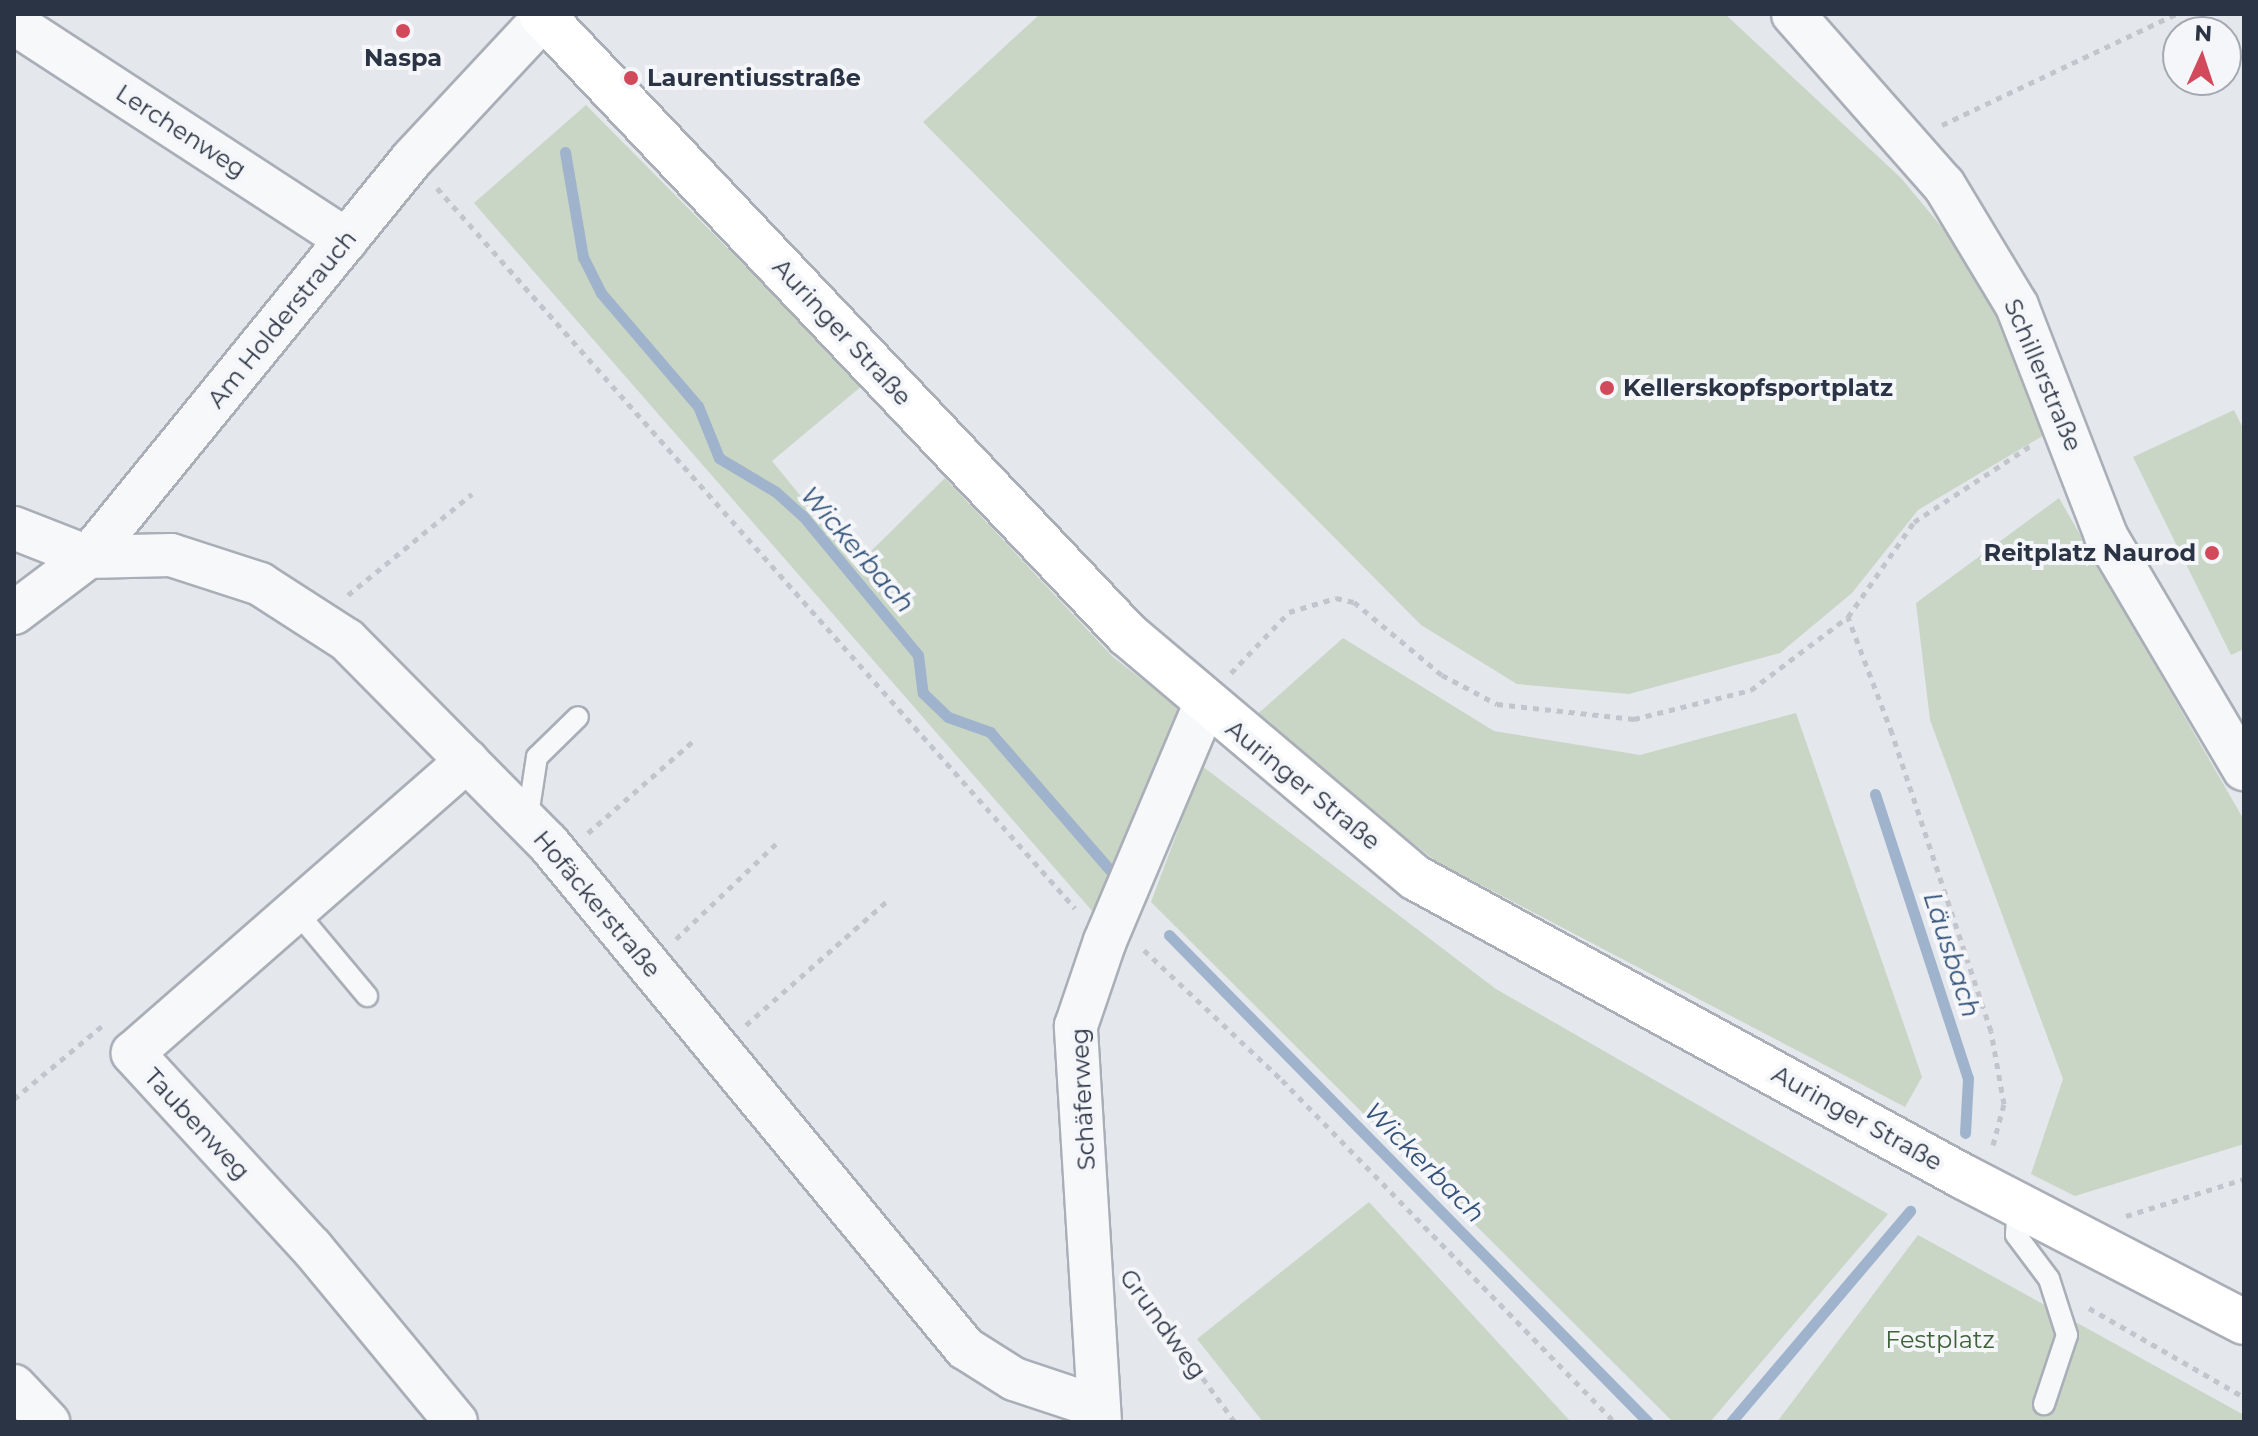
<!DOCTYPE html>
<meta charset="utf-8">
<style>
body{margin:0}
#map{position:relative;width:2258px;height:1436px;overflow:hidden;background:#e4e7ec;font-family:Montserrat,sans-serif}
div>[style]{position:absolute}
.green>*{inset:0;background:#c9d6c5}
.stream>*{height:11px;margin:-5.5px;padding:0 5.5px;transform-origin:5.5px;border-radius:5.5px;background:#9fb4cc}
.path>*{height:5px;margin-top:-2.5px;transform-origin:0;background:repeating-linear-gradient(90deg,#c2c5cb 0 6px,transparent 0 12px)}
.roads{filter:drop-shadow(2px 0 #a9aeb7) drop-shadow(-2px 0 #a9aeb7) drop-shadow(0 2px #a9aeb7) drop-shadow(0 -2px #a9aeb7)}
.lane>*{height:20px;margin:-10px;padding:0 10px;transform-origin:10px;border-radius:10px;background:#f7f8fa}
.street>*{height:42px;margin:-21px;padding:0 21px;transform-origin:21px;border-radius:21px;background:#f7f8fa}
.secondary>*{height:44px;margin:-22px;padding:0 22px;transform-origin:22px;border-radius:22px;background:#fff}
.dots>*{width:22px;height:22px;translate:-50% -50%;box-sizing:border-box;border:4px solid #f4f6f9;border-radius:50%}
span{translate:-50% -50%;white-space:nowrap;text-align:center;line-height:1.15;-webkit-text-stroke:8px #f4f6f9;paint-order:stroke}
.poi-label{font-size:24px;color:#2b3445;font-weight:700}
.left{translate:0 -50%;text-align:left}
.right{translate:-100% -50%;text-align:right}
.street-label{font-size:24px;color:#2b3445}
.park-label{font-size:24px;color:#3f6138}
.water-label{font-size:26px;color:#34527a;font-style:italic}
.frame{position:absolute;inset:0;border:16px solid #2b3445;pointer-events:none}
.north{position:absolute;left:2162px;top:16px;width:80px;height:80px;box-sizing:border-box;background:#f4f6f9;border:2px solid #a4a8b1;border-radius:50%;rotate:3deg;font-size:22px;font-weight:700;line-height:32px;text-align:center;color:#2b3445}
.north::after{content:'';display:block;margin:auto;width:28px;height:36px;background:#d1495b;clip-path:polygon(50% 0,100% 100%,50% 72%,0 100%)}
</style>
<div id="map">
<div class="green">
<div style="clip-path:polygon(1040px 14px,1725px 14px,1901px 178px,1965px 255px,2011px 341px,2044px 435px,1918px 510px,1852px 593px,1780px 653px,1629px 694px,1517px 684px,1421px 625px,923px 122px)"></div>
<div style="clip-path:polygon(586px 105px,863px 385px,772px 461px,857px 565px,945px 478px,1113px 657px,1189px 716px,1125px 875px,1093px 912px,474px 203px)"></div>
<div style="clip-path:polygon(2234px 410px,2244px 430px,2244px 649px,2231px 655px,2133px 457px)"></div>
<div style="clip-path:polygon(2059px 498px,2244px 820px,2244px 1144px,2075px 1196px,2031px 1174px,2063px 1079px,1930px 720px,1916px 603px)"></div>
<div style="clip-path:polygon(1343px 638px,1494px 731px,1640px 755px,1796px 713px,1922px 1077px,1905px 1107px,1437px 862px,1252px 719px)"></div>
<div style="clip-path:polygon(1202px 766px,1496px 989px,1888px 1214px,1710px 1422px,1673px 1422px,1151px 902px)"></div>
<div style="clip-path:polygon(1369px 1202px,1571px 1422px,1263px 1422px,1197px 1339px)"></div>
<div style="clip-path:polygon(1918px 1235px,2244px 1415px,2244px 1422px,1777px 1422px)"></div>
</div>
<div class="stream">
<div style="left:565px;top:152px;width:107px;rotate:80.3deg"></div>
<div style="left:583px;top:257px;width:40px;rotate:63.4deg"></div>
<div style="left:601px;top:293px;width:149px;rotate:49.4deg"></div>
<div style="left:698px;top:406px;width:56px;rotate:68deg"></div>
<div style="left:719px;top:458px;width:66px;rotate:30.8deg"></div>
<div style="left:776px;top:492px;width:36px;rotate:42deg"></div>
<div style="left:803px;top:516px;width:180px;rotate:50.4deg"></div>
<div style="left:918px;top:655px;width:38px;rotate:83deg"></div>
<div style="left:923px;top:693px;width:35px;rotate:44deg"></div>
<div style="left:948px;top:717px;width:45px;rotate:19.7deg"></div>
<div style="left:990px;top:732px;width:183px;rotate:49deg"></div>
<div style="left:1875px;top:794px;width:299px;rotate:71.9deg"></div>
<div style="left:1968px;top:1078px;width:55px;rotate:93.1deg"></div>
<div style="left:1169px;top:935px;width:683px;rotate:45.47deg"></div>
<div style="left:1731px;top:1422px;width:277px;rotate:-49.7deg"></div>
</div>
<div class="path">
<div style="left:1942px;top:125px;width:259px;rotate:-25.4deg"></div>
<div style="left:437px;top:188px;width:962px;rotate:48.46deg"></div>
<div style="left:348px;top:595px;width:160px;rotate:-39.2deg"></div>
<div style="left:1231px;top:673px;width:84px;rotate:-46.4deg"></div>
<div style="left:1289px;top:612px;width:49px;rotate:-16.6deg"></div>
<div style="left:1336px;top:598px;width:18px;rotate:13deg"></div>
<div style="left:1354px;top:602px;width:114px;rotate:39.7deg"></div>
<div style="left:1442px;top:675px;width:62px;rotate:27.8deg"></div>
<div style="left:1497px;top:704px;width:138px;rotate:6.2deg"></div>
<div style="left:1634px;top:719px;width:121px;rotate:-13.9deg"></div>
<div style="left:1751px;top:690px;width:121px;rotate:-37deg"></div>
<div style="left:588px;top:833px;width:140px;rotate:-41.2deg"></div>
<div style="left:676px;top:939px;width:144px;rotate:-43.6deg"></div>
<div style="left:1144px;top:950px;width:190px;rotate:43.3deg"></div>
<div style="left:1282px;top:1080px;width:477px;rotate:45.8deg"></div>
<div style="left:746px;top:1025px;width:188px;rotate:-41.3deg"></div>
<div style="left:14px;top:1099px;width:114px;rotate:-39.7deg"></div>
<div style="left:1993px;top:1145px;width:42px;rotate:-75deg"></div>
<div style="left:2004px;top:1104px;width:74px;rotate:-100.1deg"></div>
<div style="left:1991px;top:1031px;width:314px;rotate:-108.4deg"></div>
<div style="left:1892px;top:733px;width:124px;rotate:-110.8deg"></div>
<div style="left:1848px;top:617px;width:116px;rotate:-55.2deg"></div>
<div style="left:1914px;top:522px;width:139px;rotate:-33.2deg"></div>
<div style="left:2126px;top:1216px;width:124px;rotate:-17.4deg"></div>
<div style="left:1132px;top:1281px;width:175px;rotate:53.9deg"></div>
<div style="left:2089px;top:1308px;width:179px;rotate:29.9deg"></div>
</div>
<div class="roads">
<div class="lane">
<div style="left:527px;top:822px;width:66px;rotate:-81.3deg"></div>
<div style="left:537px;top:757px;width:57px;rotate:-44.3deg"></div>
<div style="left:296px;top:911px;width:111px;rotate:50.1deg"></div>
<div style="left:2018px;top:1205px;width:30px;rotate:94deg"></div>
<div style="left:2016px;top:1235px;width:55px;rotate:53.1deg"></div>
<div style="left:2049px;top:1279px;width:59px;rotate:72.2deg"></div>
<div style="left:2067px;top:1335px;width:73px;rotate:108.4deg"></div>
</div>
<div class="street">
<div style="left:1793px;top:14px;width:228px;rotate:48.6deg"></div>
<div style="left:1944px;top:185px;width:141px;rotate:58.9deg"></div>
<div style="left:2017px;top:306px;width:247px;rotate:68.8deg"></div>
<div style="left:2106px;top:536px;width:271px;rotate:59.4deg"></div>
<div style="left:14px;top:23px;width:397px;rotate:33.1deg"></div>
<div style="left:14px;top:528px;width:79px;rotate:21.4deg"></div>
<div style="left:88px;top:557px;width:83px;rotate:-1.4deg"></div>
<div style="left:171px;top:555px;width:94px;rotate:18deg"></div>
<div style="left:260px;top:584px;width:103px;rotate:32.8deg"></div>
<div style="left:347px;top:640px;width:286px;rotate:45.3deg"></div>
<div style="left:548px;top:843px;width:655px;rotate:50.45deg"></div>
<div style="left:965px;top:1348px;width:58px;rotate:32.3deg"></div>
<div style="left:1014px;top:1379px;width:89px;rotate:18.4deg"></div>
<div style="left:14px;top:613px;width:93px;rotate:-37.1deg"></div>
<div style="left:88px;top:557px;width:513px;rotate:-50.85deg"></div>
<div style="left:412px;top:159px;width:198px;rotate:-47deg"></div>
<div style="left:14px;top:1386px;width:50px;rotate:46.6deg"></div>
<div style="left:456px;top:1422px;width:226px;rotate:-129.6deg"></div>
<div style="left:312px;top:1248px;width:265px;rotate:-132.6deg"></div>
<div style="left:133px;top:1053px;width:444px;rotate:-41.2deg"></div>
<div style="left:1100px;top:1422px;width:397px;rotate:-93.5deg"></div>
<div style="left:1076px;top:1026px;width:90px;rotate:-71.2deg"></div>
<div style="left:1105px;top:941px;width:257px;rotate:-67.1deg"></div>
</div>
<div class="secondary">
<div style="left:541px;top:14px;width:853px;rotate:46.61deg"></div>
<div style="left:1127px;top:634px;width:378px;rotate:40.2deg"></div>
<div style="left:1416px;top:878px;width:624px;rotate:28.62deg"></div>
<div style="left:1964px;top:1177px;width:315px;rotate:27.4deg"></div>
</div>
</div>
<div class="dots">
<div style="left:403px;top:31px;background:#d1495b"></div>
<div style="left:631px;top:78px;background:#d1495b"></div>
<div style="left:1607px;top:388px;background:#d1495b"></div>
<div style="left:2212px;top:553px;background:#d1495b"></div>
</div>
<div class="poi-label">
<span style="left:403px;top:58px">Naspa</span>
<span class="left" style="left:647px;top:78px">Laurentiusstraße</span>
<span class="left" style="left:1623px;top:388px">Kellerskopfsportplatz</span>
<span class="right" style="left:2196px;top:553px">Reitplatz Naurod</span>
</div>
<div class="street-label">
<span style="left:181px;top:131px;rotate:33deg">Lerchenweg</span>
<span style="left:282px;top:319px;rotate:-51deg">Am Holderstrauch</span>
<span style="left:842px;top:332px;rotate:47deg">Auringer Straße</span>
<span style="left:2043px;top:375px;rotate:67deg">Schillerstraße</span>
<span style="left:1303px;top:785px;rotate:39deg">Auringer Straße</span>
<span style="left:597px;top:904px;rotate:50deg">Hofäckerstraße</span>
<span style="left:1083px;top:1099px;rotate:-93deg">Schäferweg</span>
<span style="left:1857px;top:1118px;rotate:29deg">Auringer Straße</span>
<span style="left:197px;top:1124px;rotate:47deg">Taubenweg</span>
<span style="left:1163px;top:1324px;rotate:54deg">Grundweg</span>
</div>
<div class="park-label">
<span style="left:1940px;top:1340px">Festplatz</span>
</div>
<div class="water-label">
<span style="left:857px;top:550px;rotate:49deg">Wickerbach</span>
<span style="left:1951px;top:955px;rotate:72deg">Läusbach</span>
<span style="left:1424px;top:1163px;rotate:45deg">Wickerbach</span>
</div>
<div class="frame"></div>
<div class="north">N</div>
</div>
